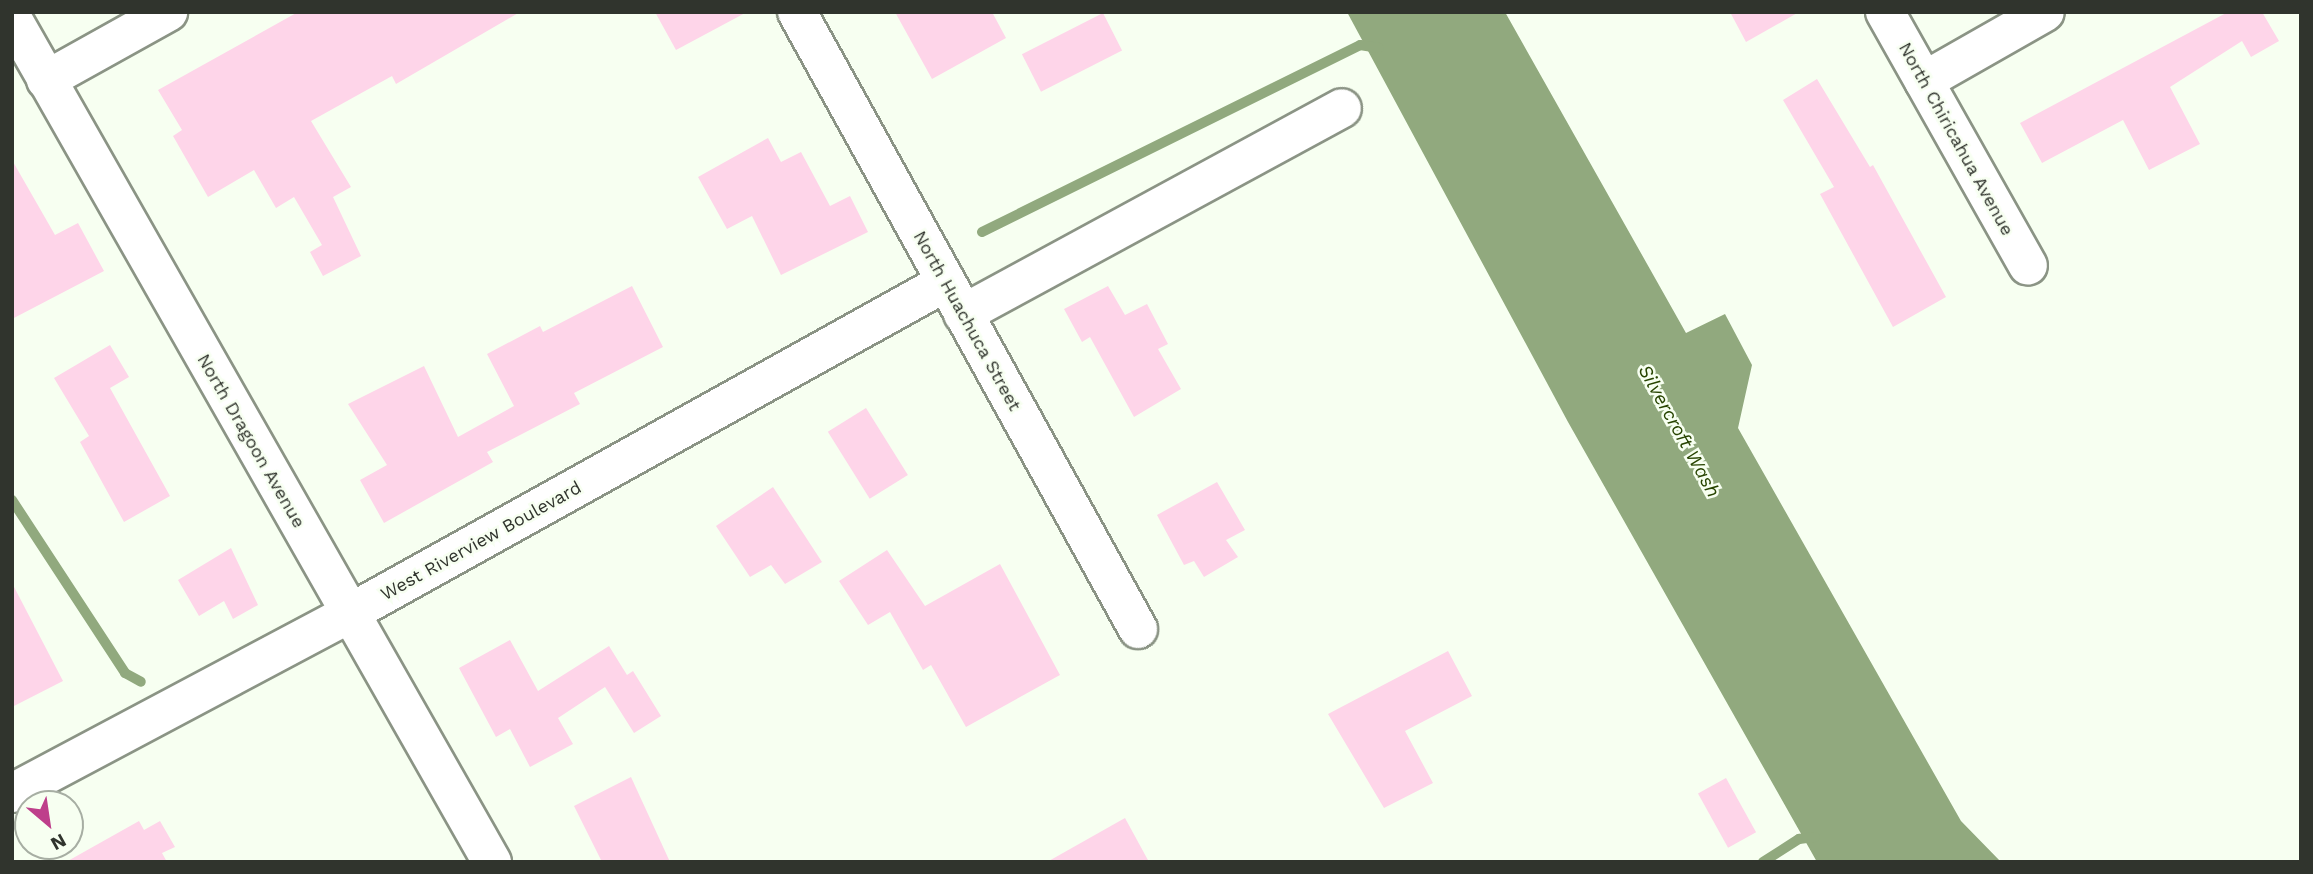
<!DOCTYPE html>
<style>
body{margin:0}
#map{position:relative;width:2313px;height:874px;overflow:hidden;background:#f7fff1;font-family:"Work Sans",sans-serif}
div>[style]{position:absolute}
.water>*{inset:0;background:#91a97e}
.stream>*{height:10px;margin:-5px;padding:0 5px;transform-origin:5px;border-radius:5px;background:#91a97e}
.building>*{inset:0;background:#fed5e9;transform-origin:0 0}
.roads{filter:drop-shadow(2px 0 #8b9485) drop-shadow(-2px 0 #8b9485) drop-shadow(0 2px #8b9485) drop-shadow(0 -2px #8b9485)}
.minor>*{height:38px;margin:-19px;padding:0 19px;transform-origin:19px;border-radius:19px;background:#fff}
span{translate:-50% -50%;white-space:nowrap;text-align:center;line-height:1.15;-webkit-text-stroke:5px #f7fff1;paint-order:stroke}
.street-label{font-size:18px;color:#30342d}
.water-label{font-size:19px;color:#274401;font-style:italic}
.frame{position:absolute;inset:0;border:14px solid #30342d;pointer-events:none}
.north{position:absolute;left:14px;top:790px;width:70px;height:70px;box-sizing:border-box;background:#f7fff1;border:2px solid #a7aea3;border-radius:50%;rotate:151deg;font-size:19px;font-weight:700;line-height:28px;text-align:center;color:#30342d}
.north::after{content:'';display:block;margin:auto;width:24px;height:32px;background:#be3f8b;clip-path:polygon(50% 0,100% 100%,50% 72%,0 100%)}
</style>
<div id="map">
<div class="water">
<div style="clip-path:polygon(1347px 12px,1505px 12px,1686px 333px,1725px 314px,1752px 365px,1738px 428px,1961px 821px,2001px 862px,1817px 862px,1568px 422px)"></div>
</div>
<div class="stream">
<div style="left:982px;top:232px;width:422px;rotate:-26.3deg"></div>
<div style="left:1360px;top:45px;width:19px;rotate:9deg"></div>
<div style="left:12px;top:500px;width:207px;rotate:56.8deg"></div>
<div style="left:125px;top:673px;width:18px;rotate:29deg"></div>
<div style="left:1763px;top:862px;width:43px;rotate:-32.6deg"></div>
<div style="left:1799px;top:839px;width:16px;rotate:-7deg"></div>
</div>
<div class="building">
<div style="clip-path:polygon(298px 12px,520px 12px,396px 84px,392px 76px,311px 121px,351px 187px,333px 197px,361px 256px,323px 276px,310px 252px,322px 245px,294px 197px,276px 208px,254px 170px,208px 197px,173px 136px,182px 130px,158px 90px)"></div>
<div style="clip-path:polygon(655px 12px,747px 12px,676px 50px)"></div>
<div style="clip-path:polygon(895px 12px,992px 12px,1006px 38px,932px 79px)"></div>
<div style="clip-path:polygon(1730px 12px,1799px 12px,1746px 42px)"></div>
<div style="clip-path:polygon(2228px 12px,2262px 12px,2279px 41px,2251px 57px,2242px 41px,2170px 87px,2200px 144px,2149px 170px,2123px 120px,2042px 163px,2020px 123px)"></div>
<div style="left:1103px;top:13px;width:42px;height:91px;rotate:63deg"></div>
<div style="clip-path:polygon(1817px 79px,1870px 167px,1873px 165px,1946px 297px,1893px 327px,1820px 194px,1834px 187px,1783px 100px)"></div>
<div style="clip-path:polygon(768px 138px,781px 162px,801px 152px,830px 206px,850px 196px,868px 232px,781px 275px,752px 216px,727px 229px,698px 177px)"></div>
<div style="clip-path:polygon(12px 160px,55px 235px,78px 223px,104px 271px,12px 319px)"></div>
<div style="clip-path:polygon(632px 286px,663px 347px,574px 393px,580px 404px,487px 452px,493px 462px,384px 523px,360px 480px,387px 465px,348px 404px,424px 366px,458px 437px,514px 406px,487px 354px,540px 326px,543px 332px)"></div>
<div style="clip-path:polygon(1108px 286px,1125px 315px,1147px 304px,1168px 344px,1158px 349px,1181px 389px,1134px 417px,1090px 337px,1082px 342px,1064px 309px)"></div>
<div style="clip-path:polygon(110px 345px,129px 377px,110px 388px,170px 496px,124px 522px,80px 442px,89px 436px,54px 378px)"></div>
<div style="left:866px;top:408px;width:79px;height:45px;rotate:58deg"></div>
<div style="clip-path:polygon(1217px 482px,1245px 530px,1226px 540px,1238px 557px,1204px 577px,1194px 561px,1184px 565px,1157px 515px)"></div>
<div style="clip-path:polygon(773px 487px,822px 562px,785px 584px,771px 565px,750px 577px,716px 526px)"></div>
<div style="clip-path:polygon(231px 548px,258px 605px,233px 619px,224px 601px,199px 616px,178px 580px)"></div>
<div style="clip-path:polygon(887px 550px,925px 606px,1000px 564px,1060px 675px,966px 727px,931px 665px,923px 670px,890px 612px,868px 625px,839px 581px)"></div>
<div style="clip-path:polygon(12px 583px,63px 681px,12px 707px)"></div>
<div style="clip-path:polygon(510px 640px,538px 691px,609px 646px,627px 675px,633px 671px,661px 716px,634px 733px,605px 687px,558px 718px,573px 744px,530px 767px,510px 729px,496px 737px,459px 668px)"></div>
<div style="clip-path:polygon(1448px 651px,1472px 696px,1405px 731px,1433px 783px,1384px 808px,1328px 714px)"></div>
<div style="clip-path:polygon(631px 777px,670px 862px,602px 862px,574px 806px)"></div>
<div style="left:1726px;top:778px;width:62px;height:32px;rotate:61deg"></div>
<div style="clip-path:polygon(1125px 818px,1149px 862px,1047px 862px)"></div>
<div style="clip-path:polygon(139px 821px,144px 830px,160px 821px,175px 847px,162px 853px,167px 862px,66px 862px)"></div>
</div>
<div class="roads">
<div class="minor">
<div style="left:797px;top:12px;width:705px;rotate:61.07deg"></div>
<div style="left:1885px;top:12px;width:291px;rotate:60.6deg"></div>
<div style="left:12px;top:18px;width:971px;rotate:60.37deg"></div>
<div style="left:46px;top:80px;width:140px;rotate:-29.1deg"></div>
<div style="left:1924px;top:81px;width:139px;rotate:-29.7deg"></div>
<div style="left:963px;top:314px;width:431px;rotate:-28.5deg"></div>
<div style="left:12px;top:793px;width:383px;rotate:-28deg"></div>
<div style="left:350px;top:613px;width:682px;rotate:-29.05deg"></div>
</div>
</div>
<div class="street-label">
<span style="left:1956px;top:139px;rotate:61deg">North Chiricahua Avenue</span>
<span style="left:967px;top:321px;rotate:61deg">North Huachuca Street</span>
<span style="left:251px;top:441px;rotate:60deg">North Dragoon Avenue</span>
<span style="left:481px;top:541px;rotate:-29deg">West Riverview Boulevard</span>
</div>
<div class="water-label">
<span style="left:1679px;top:431px;rotate:61deg">Silvercroft Wash</span>
</div>
<div class="frame"></div>
<div class="north">N</div>
</div>
